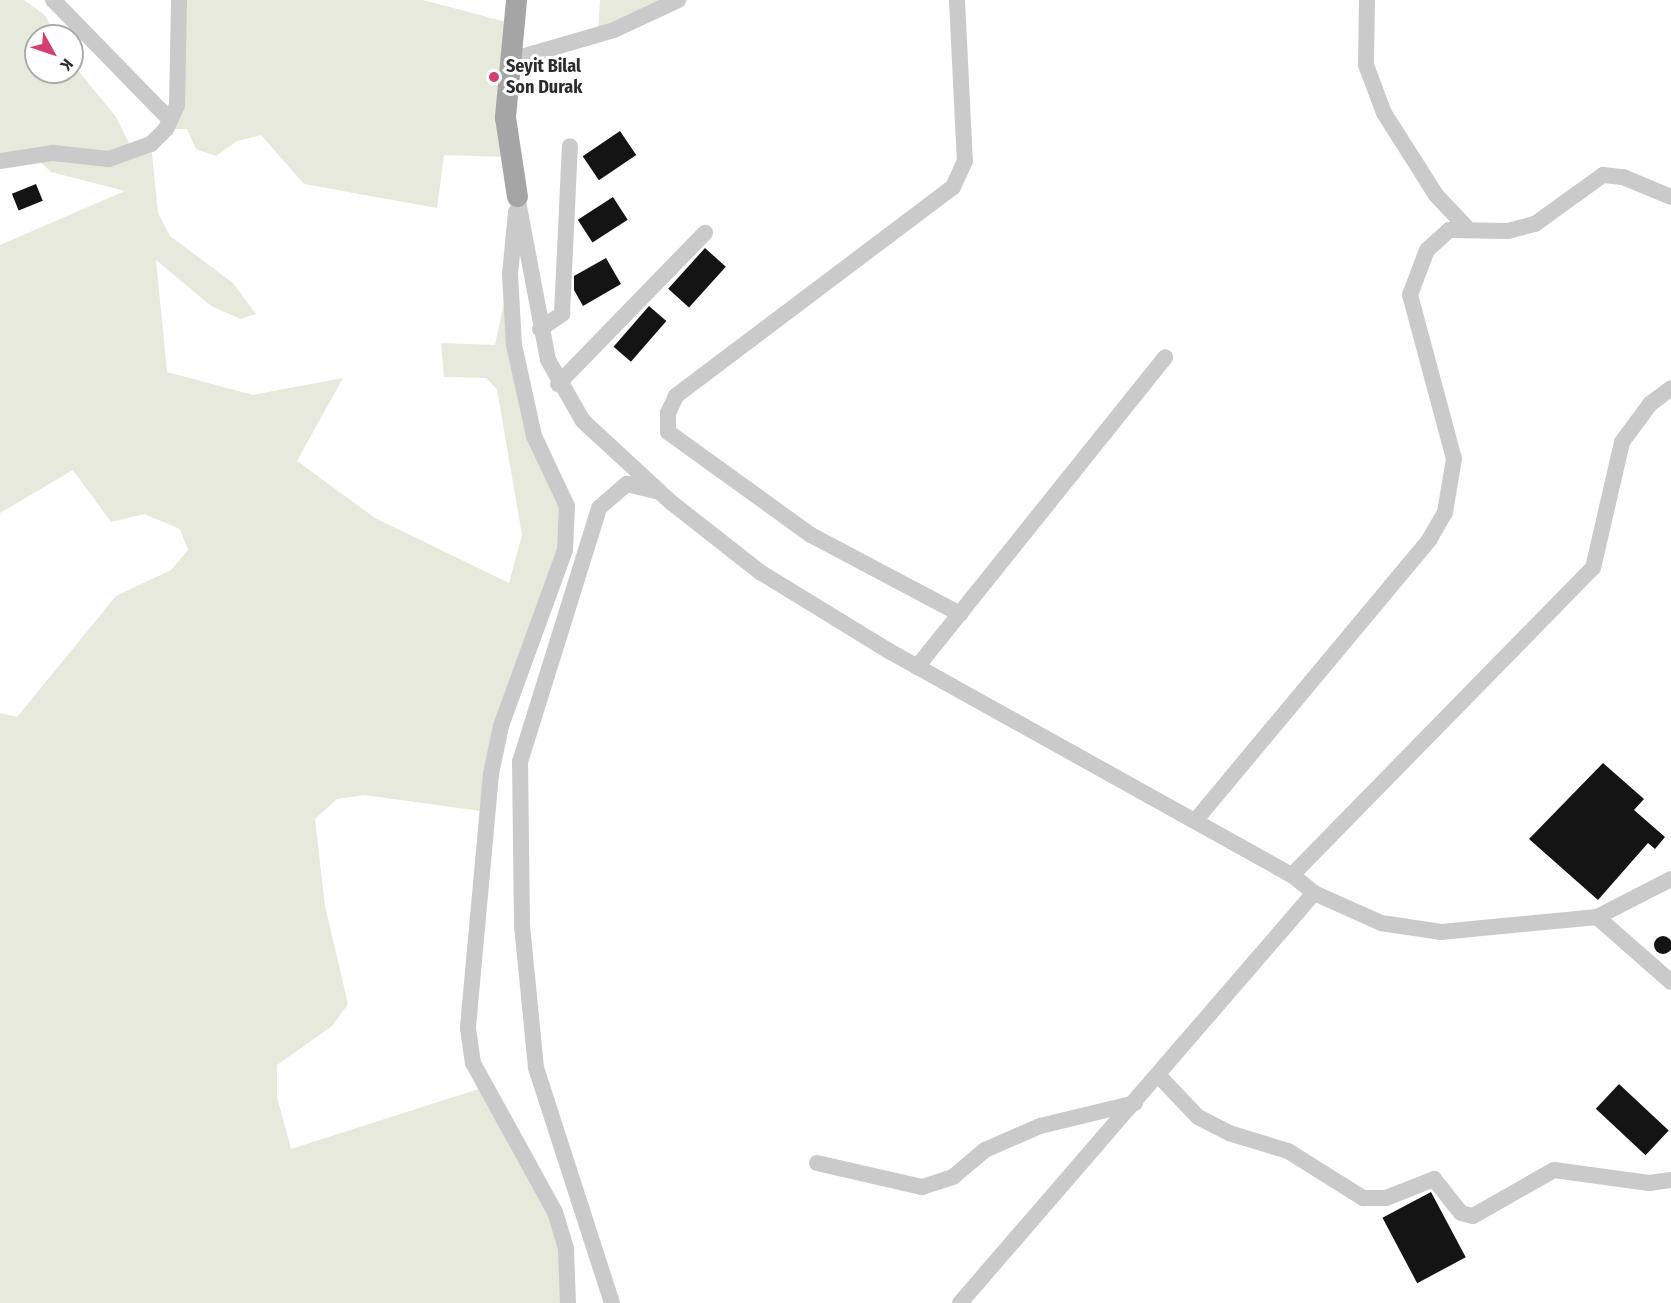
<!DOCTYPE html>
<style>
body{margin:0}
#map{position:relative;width:1671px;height:1303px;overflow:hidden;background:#fff;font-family:"Fira Sans Condensed",sans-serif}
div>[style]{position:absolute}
.green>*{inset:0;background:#e6e9db}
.building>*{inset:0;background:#141414;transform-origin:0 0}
.round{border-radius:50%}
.minor>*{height:16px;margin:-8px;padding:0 8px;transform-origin:8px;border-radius:8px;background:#cacaca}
.major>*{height:21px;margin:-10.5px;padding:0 10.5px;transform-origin:10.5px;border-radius:10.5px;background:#a5a5a5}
.dots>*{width:16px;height:16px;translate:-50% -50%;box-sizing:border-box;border:3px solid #fff;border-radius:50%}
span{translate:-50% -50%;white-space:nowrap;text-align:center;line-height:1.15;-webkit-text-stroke:6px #fff;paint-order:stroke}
.poi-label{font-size:18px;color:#2d2d2d;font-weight:700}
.left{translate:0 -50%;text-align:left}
.north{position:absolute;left:24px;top:24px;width:60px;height:60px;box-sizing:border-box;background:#fff;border:2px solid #ababab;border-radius:50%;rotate:130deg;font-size:16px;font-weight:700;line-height:24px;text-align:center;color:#2d2d2d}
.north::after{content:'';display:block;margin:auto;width:21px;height:27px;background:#d43e70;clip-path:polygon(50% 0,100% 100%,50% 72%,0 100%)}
</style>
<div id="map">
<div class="green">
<div style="clip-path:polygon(0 0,24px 0,45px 15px,55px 36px,36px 36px,36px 72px,72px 72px,72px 63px,116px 117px,133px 151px,151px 144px,158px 213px,170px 236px,233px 283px,256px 314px,241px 319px,211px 306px,156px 260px,167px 372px,253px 395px,343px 378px,297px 461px,375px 518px,509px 583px,522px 535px,497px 389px,486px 378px,444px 377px,441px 343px,495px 345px,510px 274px,534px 436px,559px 486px,565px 550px,501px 726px,488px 812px,364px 795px,337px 799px,315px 819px,325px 906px,348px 1004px,332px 1026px,277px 1065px,277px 1097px,291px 1149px,485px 1087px,555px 1212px,568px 1303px,0 1303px,0 713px,17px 717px,116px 596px,171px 570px,188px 550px,180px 529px,144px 514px,111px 522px,73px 470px,0 513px,0 245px,125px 191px,51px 172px,33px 155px,0 161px)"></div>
<div style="clip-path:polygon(179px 0,423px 0,514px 24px,511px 157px,444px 155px,437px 208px,304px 184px,261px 135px,237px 141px,216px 156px,196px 149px,187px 129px,166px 129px,177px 105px)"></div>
<div style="clip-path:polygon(600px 0,675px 0,598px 35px)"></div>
</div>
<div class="building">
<div style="left:620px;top:131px;width:29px;height:45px;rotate:56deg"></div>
<div style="left:36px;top:184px;width:18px;height:26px;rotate:68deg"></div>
<div style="left:613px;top:197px;width:27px;height:42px;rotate:57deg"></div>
<div style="left:705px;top:248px;width:28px;height:55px;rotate:42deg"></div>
<div style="clip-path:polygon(606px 258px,621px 284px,583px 306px,574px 290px,574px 276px)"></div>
<div style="left:649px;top:306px;width:23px;height:54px;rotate:41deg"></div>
<div style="clip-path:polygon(1603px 763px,1644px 799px,1634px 810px,1665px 837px,1655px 849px,1648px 843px,1598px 900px,1529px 839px)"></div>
<div class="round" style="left:1654px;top:936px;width:18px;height:18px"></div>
<div style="left:1619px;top:1084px;width:68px;height:34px;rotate:43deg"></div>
<div style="left:1431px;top:1192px;width:74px;height:55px;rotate:62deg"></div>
</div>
<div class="minor">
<div style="left:53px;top:0;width:168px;rotate:45.7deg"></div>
<div style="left:957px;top:0;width:161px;rotate:87.2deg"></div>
<div style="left:965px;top:161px;width:29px;rotate:115deg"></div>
<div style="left:953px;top:187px;width:347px;rotate:143deg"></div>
<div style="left:676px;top:396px;width:19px;rotate:115deg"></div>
<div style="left:668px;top:413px;width:19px;rotate:90deg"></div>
<div style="left:668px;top:432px;width:176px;rotate:35.8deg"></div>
<div style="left:811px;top:535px;width:169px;rotate:27.9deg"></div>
<div style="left:1367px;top:0;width:65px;rotate:90.9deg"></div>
<div style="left:1366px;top:65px;width:51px;rotate:69.4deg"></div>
<div style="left:1384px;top:113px;width:97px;rotate:57.6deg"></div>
<div style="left:1436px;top:195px;width:44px;rotate:46.8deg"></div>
<div style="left:511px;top:60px;width:107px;rotate:-16.2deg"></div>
<div style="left:614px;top:30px;width:71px;rotate:-25.1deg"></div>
<div style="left:0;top:161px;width:54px;rotate:-8.6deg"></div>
<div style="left:53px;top:153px;width:56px;rotate:6.1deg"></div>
<div style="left:109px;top:159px;width:45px;rotate:-19.7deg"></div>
<div style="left:151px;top:144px;width:21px;rotate:-45deg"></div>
<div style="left:166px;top:129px;width:26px;rotate:-65deg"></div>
<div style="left:177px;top:105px;width:105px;rotate:-88.9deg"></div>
<div style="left:517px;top:196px;width:167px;rotate:79.3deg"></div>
<div style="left:548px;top:360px;width:70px;rotate:60.2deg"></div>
<div style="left:583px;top:421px;width:121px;rotate:42.7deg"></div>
<div style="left:672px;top:503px;width:112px;rotate:38.1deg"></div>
<div style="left:760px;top:572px;width:151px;rotate:31.5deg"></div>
<div style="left:889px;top:651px;width:461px;rotate:29.1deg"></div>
<div style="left:1292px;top:875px;width:28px;rotate:39deg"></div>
<div style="left:1314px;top:893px;width:73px;rotate:24.1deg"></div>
<div style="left:1381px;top:923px;width:61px;rotate:8.5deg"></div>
<div style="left:1441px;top:932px;width:157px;rotate:-5.5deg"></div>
<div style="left:1597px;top:917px;width:83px;rotate:-27.2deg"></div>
<div style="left:516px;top:212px;width:62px;rotate:95.5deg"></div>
<div style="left:510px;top:274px;width:71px;rotate:86.8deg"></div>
<div style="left:514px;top:345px;width:93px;rotate:77.6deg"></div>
<div style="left:534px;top:436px;width:77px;rotate:64.8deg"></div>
<div style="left:567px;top:506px;width:44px;rotate:92.6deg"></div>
<div style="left:565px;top:550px;width:187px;rotate:110deg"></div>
<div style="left:501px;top:726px;width:49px;rotate:101.8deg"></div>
<div style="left:491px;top:774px;width:255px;rotate:95.2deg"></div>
<div style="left:468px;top:1028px;width:35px;rotate:82deg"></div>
<div style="left:473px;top:1063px;width:170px;rotate:61.2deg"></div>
<div style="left:555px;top:1212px;width:39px;rotate:73deg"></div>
<div style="left:566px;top:1249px;width:54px;rotate:87.9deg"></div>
<div style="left:540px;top:329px;width:27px;rotate:-34deg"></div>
<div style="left:562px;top:314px;width:168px;rotate:-87.3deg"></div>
<div style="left:558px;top:384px;width:211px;rotate:-45.8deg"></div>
<div style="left:917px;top:667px;width:397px;rotate:-51.3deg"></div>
<div style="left:1195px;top:821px;width:366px;rotate:-50.2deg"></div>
<div style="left:1429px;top:540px;width:32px;rotate:-60deg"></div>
<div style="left:1445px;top:512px;width:54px;rotate:-80.4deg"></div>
<div style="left:1454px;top:459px;width:170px;rotate:-105deg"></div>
<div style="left:1410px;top:295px;width:48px;rotate:-69.3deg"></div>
<div style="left:1427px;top:250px;width:30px;rotate:-42deg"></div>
<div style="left:1449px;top:230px;width:59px;rotate:1deg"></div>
<div style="left:1508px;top:231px;width:28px;rotate:-15deg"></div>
<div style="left:1535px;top:224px;width:84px;rotate:-35.8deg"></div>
<div style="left:1603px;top:175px;width:20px;rotate:6deg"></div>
<div style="left:1623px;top:177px;width:52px;rotate:22.6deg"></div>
<div style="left:1292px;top:875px;width:430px;rotate:-45.6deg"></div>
<div style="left:1593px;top:568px;width:129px;rotate:-77deg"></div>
<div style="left:1622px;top:442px;width:47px;rotate:-53.6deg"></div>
<div style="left:1650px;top:404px;width:26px;rotate:-37deg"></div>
<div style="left:1597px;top:917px;width:98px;rotate:41.3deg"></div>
<div style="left:1158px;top:1075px;width:58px;rotate:46.4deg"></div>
<div style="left:1198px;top:1117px;width:35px;rotate:27deg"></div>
<div style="left:1229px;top:1133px;width:62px;rotate:17deg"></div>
<div style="left:1288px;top:1151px;width:89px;rotate:32.1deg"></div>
<div style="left:1363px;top:1198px;width:23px"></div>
<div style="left:1386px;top:1198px;width:52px;rotate:-21.6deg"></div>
<div style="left:1434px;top:1179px;width:43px;rotate:51.5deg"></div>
<div style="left:1461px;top:1213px;width:12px;rotate:14deg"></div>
<div style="left:1473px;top:1216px;width:93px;rotate:-29.6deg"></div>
<div style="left:1554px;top:1170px;width:96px;rotate:7.8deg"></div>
<div style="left:1649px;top:1183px;width:22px;rotate:-8deg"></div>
<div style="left:817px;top:1163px;width:108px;rotate:12.9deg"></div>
<div style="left:922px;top:1187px;width:33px;rotate:-18deg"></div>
<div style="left:953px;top:1177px;width:42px;rotate:-40.2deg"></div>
<div style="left:985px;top:1150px;width:60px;rotate:-23.6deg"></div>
<div style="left:1040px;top:1126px;width:98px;rotate:-13.6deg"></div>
<div style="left:612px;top:1303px;width:247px;rotate:-107.9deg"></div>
<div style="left:536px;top:1068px;width:145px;rotate:-95.6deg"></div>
<div style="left:522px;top:924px;width:162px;rotate:-90.7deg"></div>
<div style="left:520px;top:762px;width:266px;rotate:-72.7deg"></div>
<div style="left:599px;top:508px;width:37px;rotate:-41deg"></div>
<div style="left:627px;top:484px;width:30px;rotate:14deg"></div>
<div style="left:960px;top:1303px;width:542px;rotate:-49.19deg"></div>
</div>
<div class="major">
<div style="left:516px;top:0;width:118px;rotate:95.4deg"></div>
<div style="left:505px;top:117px;width:80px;rotate:81.4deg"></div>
</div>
<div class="dots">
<div style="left:494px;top:77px;background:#d43e70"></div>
</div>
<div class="poi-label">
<span class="left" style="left:506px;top:77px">Seyit Bilal<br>Son Durak</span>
</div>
<div class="north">K</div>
</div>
